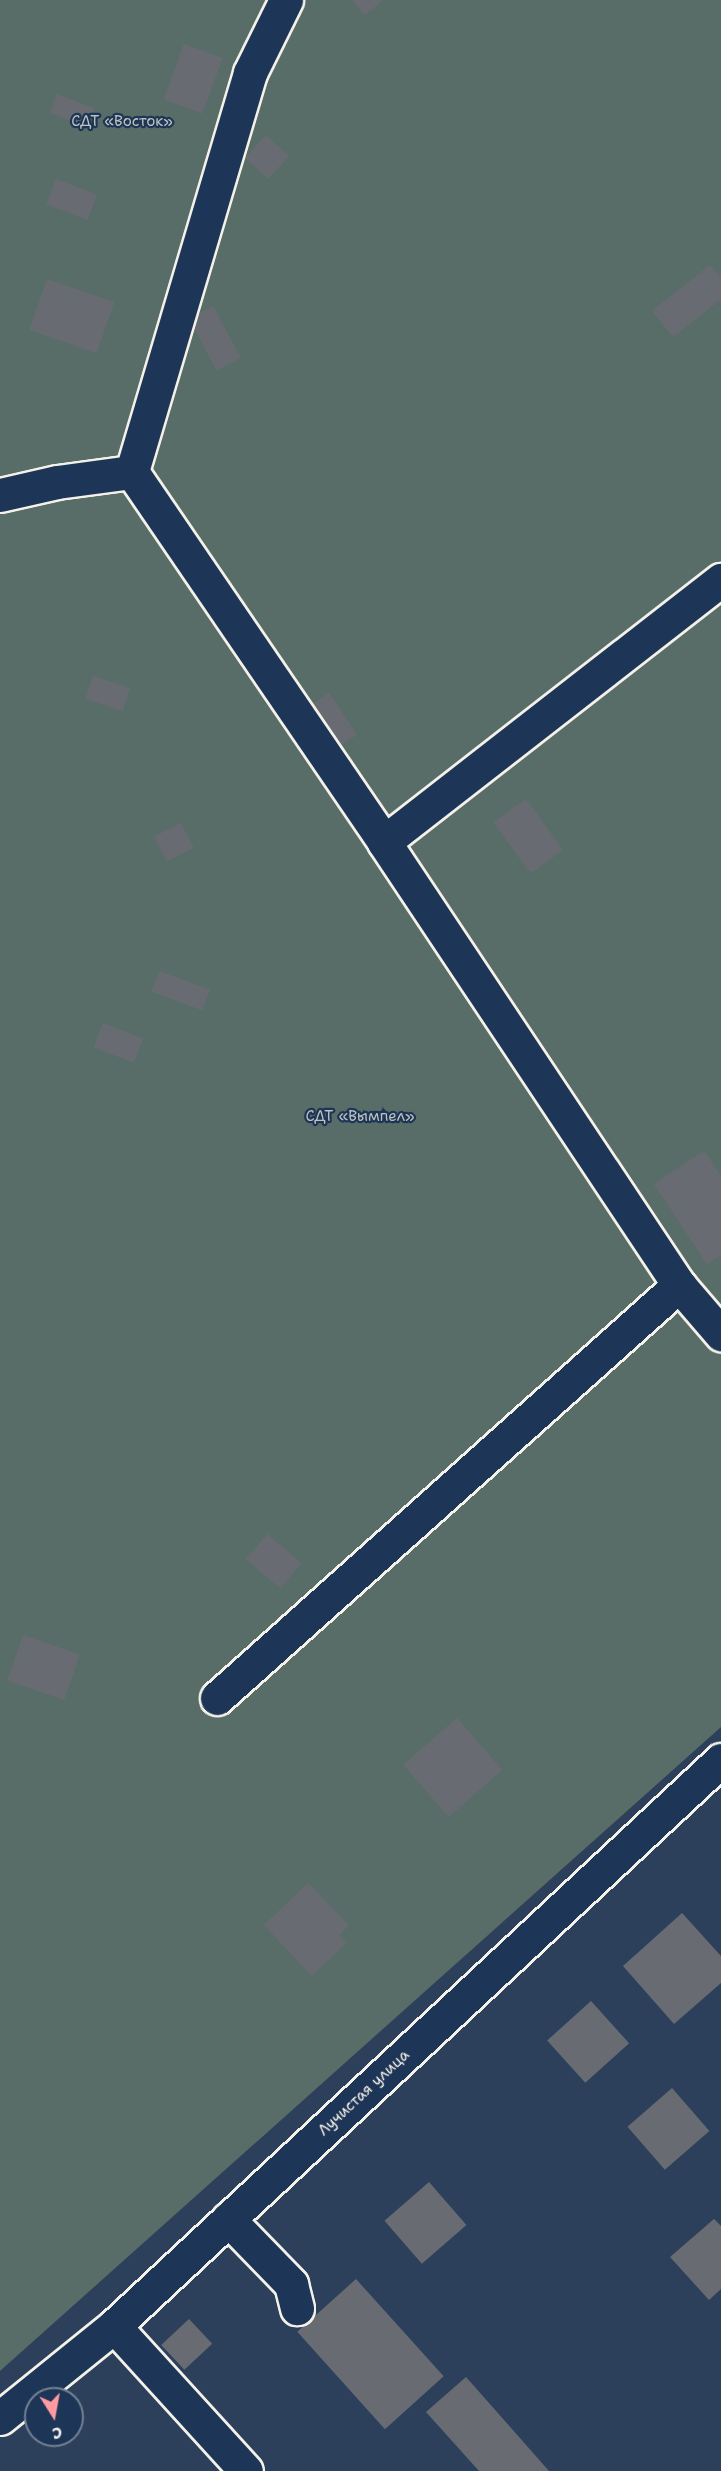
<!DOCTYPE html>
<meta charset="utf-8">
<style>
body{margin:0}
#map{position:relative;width:721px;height:2471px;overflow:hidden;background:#2c405c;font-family:"Shantell Sans",sans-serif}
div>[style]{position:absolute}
.green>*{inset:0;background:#596d68}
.building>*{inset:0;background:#686c72;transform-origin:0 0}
.roads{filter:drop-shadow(2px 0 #f4f1e8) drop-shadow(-2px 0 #f4f1e8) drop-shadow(0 2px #f4f1e8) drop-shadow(0 -2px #f4f1e8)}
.minor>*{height:33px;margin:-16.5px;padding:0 16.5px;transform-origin:16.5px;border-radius:16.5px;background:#1d3557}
span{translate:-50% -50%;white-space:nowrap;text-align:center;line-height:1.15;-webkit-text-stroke:4.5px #1d3557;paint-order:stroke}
.park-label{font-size:15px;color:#bec3bb}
.street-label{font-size:15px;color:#f4f1e8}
.north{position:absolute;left:24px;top:2387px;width:60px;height:60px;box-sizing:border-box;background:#1d3557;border:2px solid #738091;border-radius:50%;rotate:169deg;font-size:16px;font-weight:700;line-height:24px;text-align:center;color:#f4f1e8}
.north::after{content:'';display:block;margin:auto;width:21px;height:27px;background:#ff9aa2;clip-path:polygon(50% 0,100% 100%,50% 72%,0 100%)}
</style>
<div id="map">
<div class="green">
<div style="clip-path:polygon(0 0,721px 0,721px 1727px,0 2371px)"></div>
</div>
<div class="building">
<div style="clip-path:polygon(352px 0,383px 0,365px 15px)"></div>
<div style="left:184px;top:44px;width:41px;height:59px;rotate:20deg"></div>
<div style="left:57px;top:94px;width:40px;height:20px;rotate:21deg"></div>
<div style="left:266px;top:135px;width:31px;height:31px;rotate:42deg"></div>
<div style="left:56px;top:179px;width:44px;height:27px;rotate:21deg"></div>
<div style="clip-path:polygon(710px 265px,721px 278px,721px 299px,673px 337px,652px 311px)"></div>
<div style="left:47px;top:279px;width:71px;height:54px;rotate:19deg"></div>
<div style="left:213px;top:306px;width:59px;height:27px;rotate:62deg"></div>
<div style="left:93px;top:676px;width:39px;height:24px;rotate:18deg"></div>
<div style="left:329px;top:693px;width:50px;height:27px;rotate:56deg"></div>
<div style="left:526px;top:799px;width:63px;height:40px;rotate:54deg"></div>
<div style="left:181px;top:823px;width:28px;height:30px;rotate:63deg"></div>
<div style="left:159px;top:971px;width:54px;height:22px;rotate:20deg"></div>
<div style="left:103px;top:1023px;width:43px;height:26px;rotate:21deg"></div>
<div style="clip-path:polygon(704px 1151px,721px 1176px,721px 1255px,707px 1264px,654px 1184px)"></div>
<div style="left:267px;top:1534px;width:45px;height:33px;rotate:40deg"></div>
<div style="left:23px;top:1635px;width:60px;height:48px;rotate:19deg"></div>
<div style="left:457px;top:1718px;width:69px;height:71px;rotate:49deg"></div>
<div style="clip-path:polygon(308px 1883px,349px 1925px,339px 1935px,346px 1943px,312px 1976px,264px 1925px)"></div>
<div style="clip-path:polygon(682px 1913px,721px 1956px,721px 1983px,674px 2024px,623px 1966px)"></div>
<div style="left:591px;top:2001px;width:57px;height:59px;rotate:48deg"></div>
<div style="left:672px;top:2088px;width:57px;height:59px;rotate:49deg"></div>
<div style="left:429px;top:2182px;width:57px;height:59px;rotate:49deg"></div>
<div style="clip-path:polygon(714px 2219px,721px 2226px,721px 2289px,709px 2300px,670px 2257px)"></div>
<div style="left:356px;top:2279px;width:131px;height:79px;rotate:48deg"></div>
<div style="left:189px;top:2319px;width:34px;height:38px;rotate:47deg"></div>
<div style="clip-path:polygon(466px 2377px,549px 2471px,479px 2471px,426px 2412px)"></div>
</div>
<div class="roads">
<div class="minor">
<div style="left:286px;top:0;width:81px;rotate:116.3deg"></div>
<div style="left:250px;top:73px;width:416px;rotate:106.5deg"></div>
<div style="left:132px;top:472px;width:448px;rotate:55.7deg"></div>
<div style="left:384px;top:842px;width:532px;rotate:56.34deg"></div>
<div style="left:679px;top:1285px;width:65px;rotate:49.4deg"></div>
<div style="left:0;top:495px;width:58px;rotate:-12.8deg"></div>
<div style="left:57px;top:482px;width:76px;rotate:-7.6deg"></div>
<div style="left:384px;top:842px;width:427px;rotate:-37.9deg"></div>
<div style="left:217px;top:1698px;width:620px;rotate:-41.79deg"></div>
<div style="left:228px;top:2219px;width:91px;rotate:45.9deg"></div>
<div style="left:291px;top:2284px;width:25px;rotate:76deg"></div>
<div style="left:114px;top:2326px;width:196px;rotate:47.7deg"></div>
<div style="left:0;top:2418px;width:146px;rotate:-38.9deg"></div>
<div style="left:114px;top:2326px;width:830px;rotate:-43deg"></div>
</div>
</div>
<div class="park-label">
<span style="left:122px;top:122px">СДТ «Восток»</span>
<span style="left:360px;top:1117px">СДТ «Вымпел»</span>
</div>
<div class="street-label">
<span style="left:364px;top:2093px;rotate:-43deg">Лучистая улица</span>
</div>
<div class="north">С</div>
</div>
